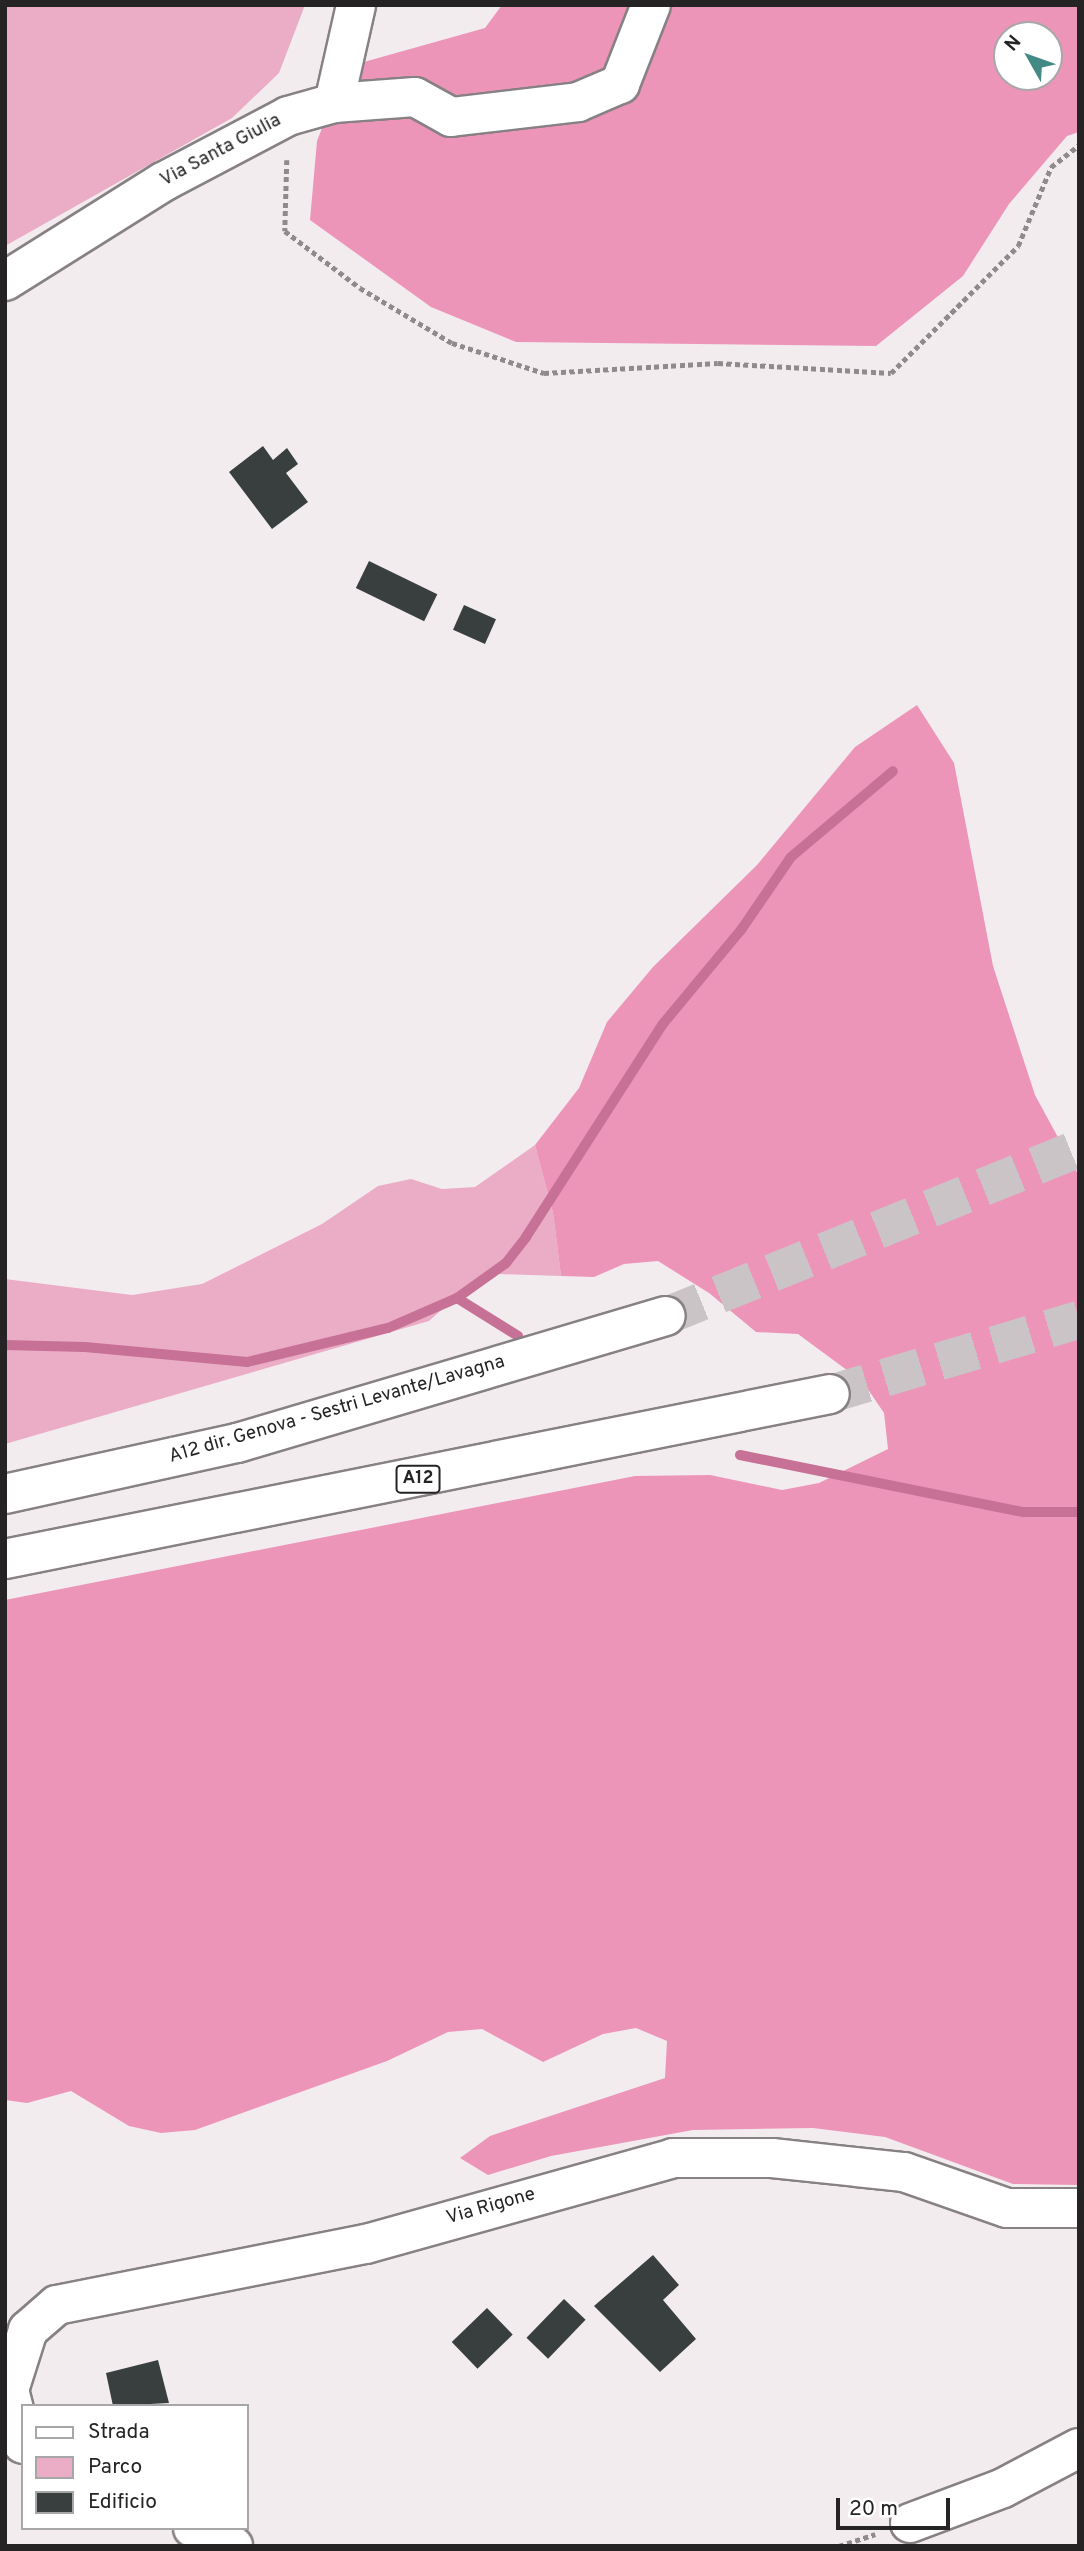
<!DOCTYPE html>
<style>
body{margin:0}
#map{position:relative;width:1084px;height:2551px;overflow:hidden;background:#f3ecef;font-family:Overpass,sans-serif}
div>[style]{position:absolute}
.green>*{inset:0;background:#eaadc5}
.forest>*{inset:0;background:#ed94b9}
.stream>*{height:10px;margin:-5px;padding:0 5px;transform-origin:5px;border-radius:5px;background:#c77196}
.building>*{inset:0;background:#393f3e;transform-origin:0 0}
.highway-tunnel>*{height:38px;margin-top:-19px;transform-origin:0;background:repeating-linear-gradient(90deg,#cac4c6 0 38px,transparent 0 57px)}
.path>*{height:4.5px;margin-top:-2.25px;transform-origin:0;background:repeating-linear-gradient(90deg,#8f8a8c 0 5px,transparent 0 8.5px)}
.roads{filter:drop-shadow(2px 0 #878183) drop-shadow(-2px 0 #878183) drop-shadow(0 2px #878183) drop-shadow(0 -2px #878183)}
.minor>*{height:38px;margin:-19px;padding:0 19px;transform-origin:19px;border-radius:19px;background:#fff}
.highway>*{height:38px;margin:-19px;padding:0 19px;transform-origin:19px;border-radius:19px;background:#fff}
span{translate:-50% -50%;white-space:nowrap;text-align:center;line-height:1.15;-webkit-text-stroke:7px #fff;paint-order:stroke}
.shield-label span{padding:2px 5px;background:#fff;border:2px solid;border-radius:5px;-webkit-text-stroke-width:0}
.shield-label{font-size:18px;color:#262324;font-weight:700}
.street-label{font-size:19px;color:#262324}
.frame{position:absolute;inset:0;border:7px solid #262324;pointer-events:none}
.legend{position:absolute;left:21px;top:2404px;width:228px;height:126px;box-sizing:border-box;background:#fff;border:2px solid #a8a7a7;margin:0;padding:9px 12px;list-style:none;font-size:21px;color:#262324}
.legend li{display:flex;align-items:center;gap:14px;height:35px}
.legend b{width:35px;border:2px solid #a8a7a7}
.north{position:absolute;left:993px;top:21px;width:70px;height:70px;box-sizing:border-box;background:#fff;border:2px solid #a8a7a7;border-radius:50%;rotate:310deg;font-size:19px;font-weight:700;line-height:28px;text-align:center;color:#262324}
.north::after{content:'';display:block;margin:auto;width:24px;height:32px;background:#438a85;clip-path:polygon(50% 0,100% 100%,50% 72%,0 100%)}
.scale{position:absolute;left:836px;top:2498px;width:114px;height:32px;box-sizing:border-box;border:4px solid #262324;border-top:0;padding-left:9px;font-size:21px;line-height:24px;white-space:nowrap;color:#262324;-webkit-text-stroke:5px #fff;paint-order:stroke}
</style>
<div id="map">
<div class="green">
<div style="clip-path:polygon(5px 5px,305px 5px,279px 73px,232px 118px,5px 246px)"></div>
<div style="clip-path:polygon(535px 1145px,553px 1213px,561px 1276px,498px 1274px,456px 1297px,429px 1321px,5px 1444px,5px 1279px,132px 1295px,202px 1284px,322px 1224px,378px 1186px,411px 1179px,442px 1189px,475px 1187px)"></div>
</div>
<div class="forest">
<div style="clip-path:polygon(evenodd,502px 5px,1079px 5px,1079px 132px,1067px 136px,1009px 204px,963px 276px,876px 346px,516px 342px,431px 307px,310px 220px,317px 141px,346px 67px,485px 28px,502px 5px,1007px 35px,1049px 35px,1049px 77px,1007px 77px,1007px 35px)"></div>
<div style="clip-path:polygon(917px 705px,954px 763px,993px 966px,1035px 1095px,1079px 1176px,1079px 2185px,1013px 2184px,885px 2137px,813px 2128px,693px 2130px,551px 2156px,488px 2175px,460px 2158px,490px 2136px,665px 2078px,667px 2041px,636px 2028px,603px 2034px,543px 2062px,482px 2029px,448px 2032px,387px 2061px,195px 2130px,161px 2133px,129px 2126px,71px 2091px,27px 2103px,5px 2100px,5px 1600px,635px 1476px,710px 1475px,782px 1490px,819px 1483px,888px 1449px,884px 1413px,863px 1382px,798px 1334px,756px 1332px,709px 1293px,658px 1261px,624px 1264px,594px 1277px,561px 1276px,553px 1213px,535px 1145px,579px 1088px,607px 1022px,653px 967px,757px 865px,855px 747px)"></div>
</div>
<div class="stream">
<div style="left:457px;top:1298px;width:72px;rotate:31.9deg"></div>
<div style="left:5px;top:1345px;width:80px;rotate:1.4deg"></div>
<div style="left:85px;top:1347px;width:163px;rotate:5.3deg"></div>
<div style="left:247px;top:1362px;width:145px;rotate:-13.6deg"></div>
<div style="left:388px;top:1328px;width:75px;rotate:-23.5deg"></div>
<div style="left:457px;top:1298px;width:60px;rotate:-35.5deg"></div>
<div style="left:506px;top:1263px;width:33px;rotate:-52deg"></div>
<div style="left:526px;top:1237px;width:252px;rotate:-57.3deg"></div>
<div style="left:662px;top:1025px;width:124px;rotate:-50.3deg"></div>
<div style="left:741px;top:930px;width:88px;rotate:-55.6deg"></div>
<div style="left:791px;top:857px;width:133px;rotate:-40.1deg"></div>
<div style="left:740px;top:1455px;width:289px;rotate:11.4deg"></div>
<div style="left:1023px;top:1512px;width:56px"></div>
</div>
<div class="building">
<div style="clip-path:polygon(263px 446px,273px 460px,287px 448px,298px 464px,286px 473px,308px 502px,272px 529px,229px 472px)"></div>
<div style="left:369px;top:561px;width:76px;height:30px;rotate:26deg"></div>
<div style="left:464px;top:605px;width:35px;height:27px;rotate:24deg"></div>
<div style="clip-path:polygon(653px 2255px,679px 2285px,663px 2300px,696px 2339px,660px 2372px,594px 2306px)"></div>
<div style="left:564px;top:2299px;width:30px;height:54px;rotate:44deg"></div>
<div style="left:487px;top:2308px;width:37px;height:49px;rotate:46deg"></div>
<div style="clip-path:polygon(158px 2360px,169px 2403px,113px 2406px,106px 2373px)"></div>
</div>
<div class="highway-tunnel">
<div style="left:666px;top:1316px;width:446px;rotate:-22.1deg"></div>
<div style="left:830px;top:1394px;width:260px;rotate:-16.6deg"></div>
</div>
<div class="path">
<div style="left:287px;top:160px;width:71px;rotate:91.6deg"></div>
<div style="left:285px;top:231px;width:94px;rotate:37.2deg"></div>
<div style="left:360px;top:288px;width:107px;rotate:30.9deg"></div>
<div style="left:452px;top:343px;width:97px;rotate:18.1deg"></div>
<div style="left:544px;top:373px;width:174px;rotate:-3.3deg"></div>
<div style="left:718px;top:363px;width:173px;rotate:3.3deg"></div>
<div style="left:891px;top:373px;width:180px;rotate:-45deg"></div>
<div style="left:1018px;top:246px;width:86px;rotate:-67.3deg"></div>
<div style="left:1051px;top:167px;width:36px;rotate:-38deg"></div>
<div style="left:839px;top:2546px;width:38px;rotate:-18deg"></div>
</div>
<div class="roads">
<div class="minor">
<div style="left:334px;top:103px;width:100px;rotate:-77.3deg"></div>
<div style="left:5px;top:281px;width:186px;rotate:-32.1deg"></div>
<div style="left:163px;top:182px;width:141px;rotate:-27.8deg"></div>
<div style="left:288px;top:116px;width:48px;rotate:-15.8deg"></div>
<div style="left:334px;top:103px;width:81px;rotate:-4.2deg"></div>
<div style="left:415px;top:97px;width:41px;rotate:29.1deg"></div>
<div style="left:451px;top:117px;width:128px;rotate:-6.7deg"></div>
<div style="left:578px;top:102px;width:46px;rotate:-23.2deg"></div>
<div style="left:620px;top:84px;width:85px;rotate:-68.6deg"></div>
<div style="left:23px;top:2444px;width:56px;rotate:-104.5deg"></div>
<div style="left:9px;top:2390px;width:63px;rotate:-72.4deg"></div>
<div style="left:28px;top:2330px;width:38px;rotate:-41deg"></div>
<div style="left:57px;top:2305px;width:315px;rotate:-11.2deg"></div>
<div style="left:366px;top:2244px;width:319px;rotate:-15.6deg"></div>
<div style="left:673px;top:2158px;width:99px"></div>
<div style="left:772px;top:2158px;width:133px;rotate:6.1deg"></div>
<div style="left:904px;top:2172px;width:109px;rotate:19.3deg"></div>
<div style="left:1007px;top:2208px;width:72px"></div>
<div style="left:910px;top:2523px;width:99px;rotate:-20.6deg"></div>
<div style="left:1003px;top:2488px;width:86px;rotate:-27.8deg"></div>
<div style="left:193px;top:2528px;width:44px;rotate:24.2deg"></div>
</div>
<div class="highway">
<div style="left:5px;top:1494px;width:238px;rotate:-12.4deg"></div>
<div style="left:237px;top:1443px;width:447px;rotate:-16.5deg"></div>
<div style="left:5px;top:1559px;width:841px;rotate:-11.31deg"></div>
</div>
</div>
<div class="shield-label">
<span style="left:418px;top:1479px">A12</span>
</div>
<div class="street-label">
<span style="left:221px;top:151px;rotate:-28deg">Via Santa Giulia</span>
<span style="left:337px;top:1410px;rotate:-16deg">A12 dir. Genova - Sestri Levante/Lavagna</span>
<span style="left:491px;top:2207px;rotate:-16deg">Via Rigone</span>
</div>
<div class="frame"></div>
<ul class="legend">
<li><b style="height:9px;background:#fff"></b>Strada</li>
<li><b style="height:19px;background:#eaadc5"></b>Parco</li>
<li><b style="height:19px;background:#393f3e"></b>Edificio</li>
</ul>
<div class="north">N</div>
<div class="scale">20 m</div>
</div>
